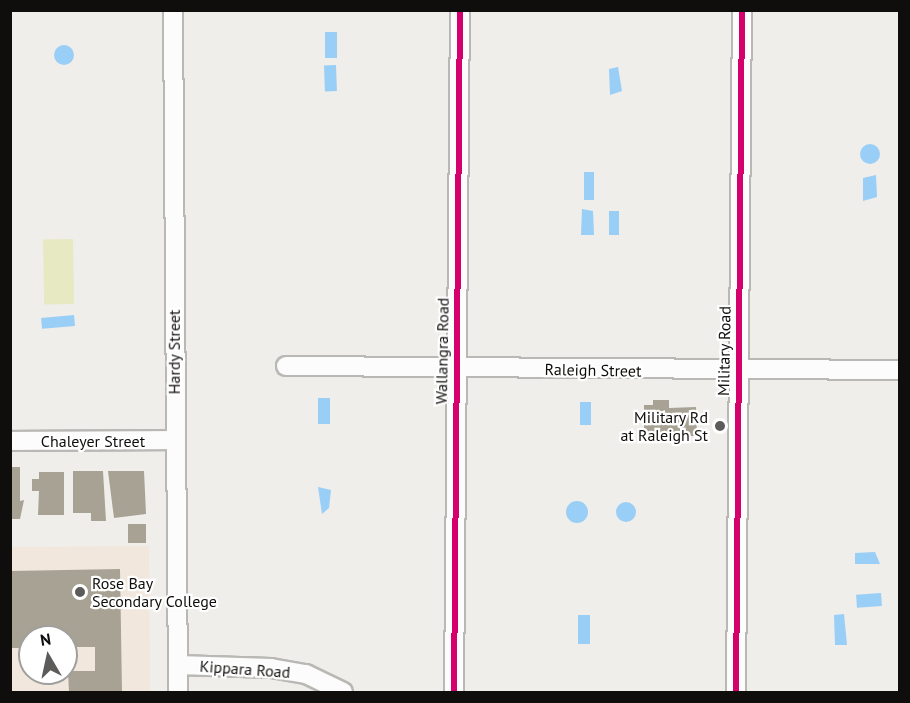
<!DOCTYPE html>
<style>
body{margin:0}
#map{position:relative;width:910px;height:703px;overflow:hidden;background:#efeeea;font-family:"PT Sans",sans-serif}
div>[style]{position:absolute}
.education>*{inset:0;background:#f1e7dc}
.green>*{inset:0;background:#e7e9c3;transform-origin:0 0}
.water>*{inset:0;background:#99cef7;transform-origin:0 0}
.round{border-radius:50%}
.building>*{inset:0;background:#a7a293;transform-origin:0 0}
.roads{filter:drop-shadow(2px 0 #b9b8b5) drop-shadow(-2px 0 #b9b8b5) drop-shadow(0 2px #b9b8b5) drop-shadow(0 -2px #b9b8b5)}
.minor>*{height:18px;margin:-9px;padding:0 9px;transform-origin:9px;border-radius:9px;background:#fdfcfc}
.cycleway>*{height:6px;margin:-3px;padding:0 3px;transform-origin:3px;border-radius:3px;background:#d6006c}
.dots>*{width:16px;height:16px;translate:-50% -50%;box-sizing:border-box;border:3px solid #fff;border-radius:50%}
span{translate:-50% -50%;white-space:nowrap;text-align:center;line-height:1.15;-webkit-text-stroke:4.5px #fff;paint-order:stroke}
.street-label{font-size:16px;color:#0f0e0c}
.poi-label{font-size:16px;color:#0f0e0c}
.right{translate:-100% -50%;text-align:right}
.left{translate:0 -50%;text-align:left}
.frame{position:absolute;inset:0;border:12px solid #0f0e0c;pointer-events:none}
.north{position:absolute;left:18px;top:625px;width:60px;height:60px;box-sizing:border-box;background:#fff;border:2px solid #9f9f9e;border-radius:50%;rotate:351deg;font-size:16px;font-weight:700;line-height:24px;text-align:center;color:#0f0e0c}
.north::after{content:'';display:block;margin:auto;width:21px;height:27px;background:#5d5c5a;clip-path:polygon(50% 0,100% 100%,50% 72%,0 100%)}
</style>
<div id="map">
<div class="education">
<div style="clip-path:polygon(evenodd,149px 546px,150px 692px,11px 692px,10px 547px,149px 546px,30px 637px,66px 637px,66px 673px,30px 673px,30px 637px)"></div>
</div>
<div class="green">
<div style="left:73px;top:239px;width:65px;height:30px;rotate:89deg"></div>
</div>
<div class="water">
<div style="left:325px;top:32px;width:12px;height:26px"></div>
<div class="round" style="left:54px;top:45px;width:20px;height:20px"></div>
<div style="left:336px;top:65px;width:26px;height:12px;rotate:88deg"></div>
<div style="clip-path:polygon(618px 67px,622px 91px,610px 95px,609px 69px)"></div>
<div class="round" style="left:860px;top:144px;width:20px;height:20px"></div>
<div style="left:584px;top:172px;width:10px;height:28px"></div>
<div style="clip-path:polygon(876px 175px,877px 197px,863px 201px,863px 178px)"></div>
<div style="clip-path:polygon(582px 209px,593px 211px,594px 235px,581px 235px)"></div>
<div style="left:609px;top:211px;width:10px;height:24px"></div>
<div style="left:74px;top:315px;width:11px;height:33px;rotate:85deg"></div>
<div style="left:330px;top:398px;width:26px;height:12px;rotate:90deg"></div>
<div style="left:580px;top:402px;width:11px;height:23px"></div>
<div style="clip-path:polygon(318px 487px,331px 490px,329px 508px,322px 514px)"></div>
<div class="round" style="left:566px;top:501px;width:22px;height:22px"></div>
<div class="round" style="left:616px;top:502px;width:20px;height:20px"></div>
<div style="clip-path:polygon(875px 552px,880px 564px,855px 564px,855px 553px)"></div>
<div style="left:881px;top:593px;width:13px;height:25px;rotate:86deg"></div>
<div style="clip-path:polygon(844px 614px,847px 645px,835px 645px,834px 615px)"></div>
<div style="left:590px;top:615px;width:29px;height:12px;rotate:90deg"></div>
</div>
<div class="building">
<div style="clip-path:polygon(653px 400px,669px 400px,669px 408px,696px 407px,697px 436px,644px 436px,644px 405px,653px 405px)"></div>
<div style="clip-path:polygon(10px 467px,20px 467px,20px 501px,24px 500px,20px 519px,10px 519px)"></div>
<div style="clip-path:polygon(73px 471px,103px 471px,106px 521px,91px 521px,91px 513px,73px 513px)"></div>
<div style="clip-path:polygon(108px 471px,144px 471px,146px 514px,114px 518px)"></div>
<div style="clip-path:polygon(39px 472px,64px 472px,64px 515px,38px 515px,39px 491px,32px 491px,32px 479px,39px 479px)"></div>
<div style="left:128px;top:524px;width:18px;height:19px"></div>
<div style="clip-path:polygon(120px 569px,122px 692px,69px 692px,68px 671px,95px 671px,95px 647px,66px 647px,66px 637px,30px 637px,30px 648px,10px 648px,10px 571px)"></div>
</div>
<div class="roads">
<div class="minor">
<div style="left:173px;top:10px;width:682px;rotate:89.58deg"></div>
<div style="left:286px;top:366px;width:614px;rotate:0.37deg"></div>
<div style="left:10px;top:441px;width:165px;rotate:-0.3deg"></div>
<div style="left:178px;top:665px;width:93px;rotate:1.8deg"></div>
<div style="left:271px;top:668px;width:36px;rotate:10deg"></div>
<div style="left:306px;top:674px;width:41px;rotate:25.9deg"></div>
<div style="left:454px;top:692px;width:682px;rotate:-89.5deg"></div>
<div style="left:736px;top:692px;width:682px;rotate:-89.5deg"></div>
</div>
</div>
<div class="cycleway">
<div style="left:454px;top:692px;width:682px;rotate:-89.5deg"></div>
<div style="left:736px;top:692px;width:682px;rotate:-89.5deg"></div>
</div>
<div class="dots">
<div style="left:720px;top:426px;background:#5d5c5a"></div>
<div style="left:80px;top:592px;background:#5d5c5a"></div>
</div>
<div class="street-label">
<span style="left:442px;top:351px;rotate:-89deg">Wallangra Road</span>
<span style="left:724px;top:351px;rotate:-89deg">Military Road</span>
<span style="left:174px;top:352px;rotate:-90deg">Hardy Street</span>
<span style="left:593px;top:370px;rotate:1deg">Raleigh Street</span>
<span style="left:93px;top:441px">Chaleyer Street</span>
<span style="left:245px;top:669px;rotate:4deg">Kippara Road</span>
</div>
<div class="poi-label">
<span class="right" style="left:708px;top:426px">Military Rd<br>at Raleigh St</span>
<span class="left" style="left:92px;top:592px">Rose Bay<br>Secondary College</span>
</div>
<div class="frame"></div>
<div class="north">N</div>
</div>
